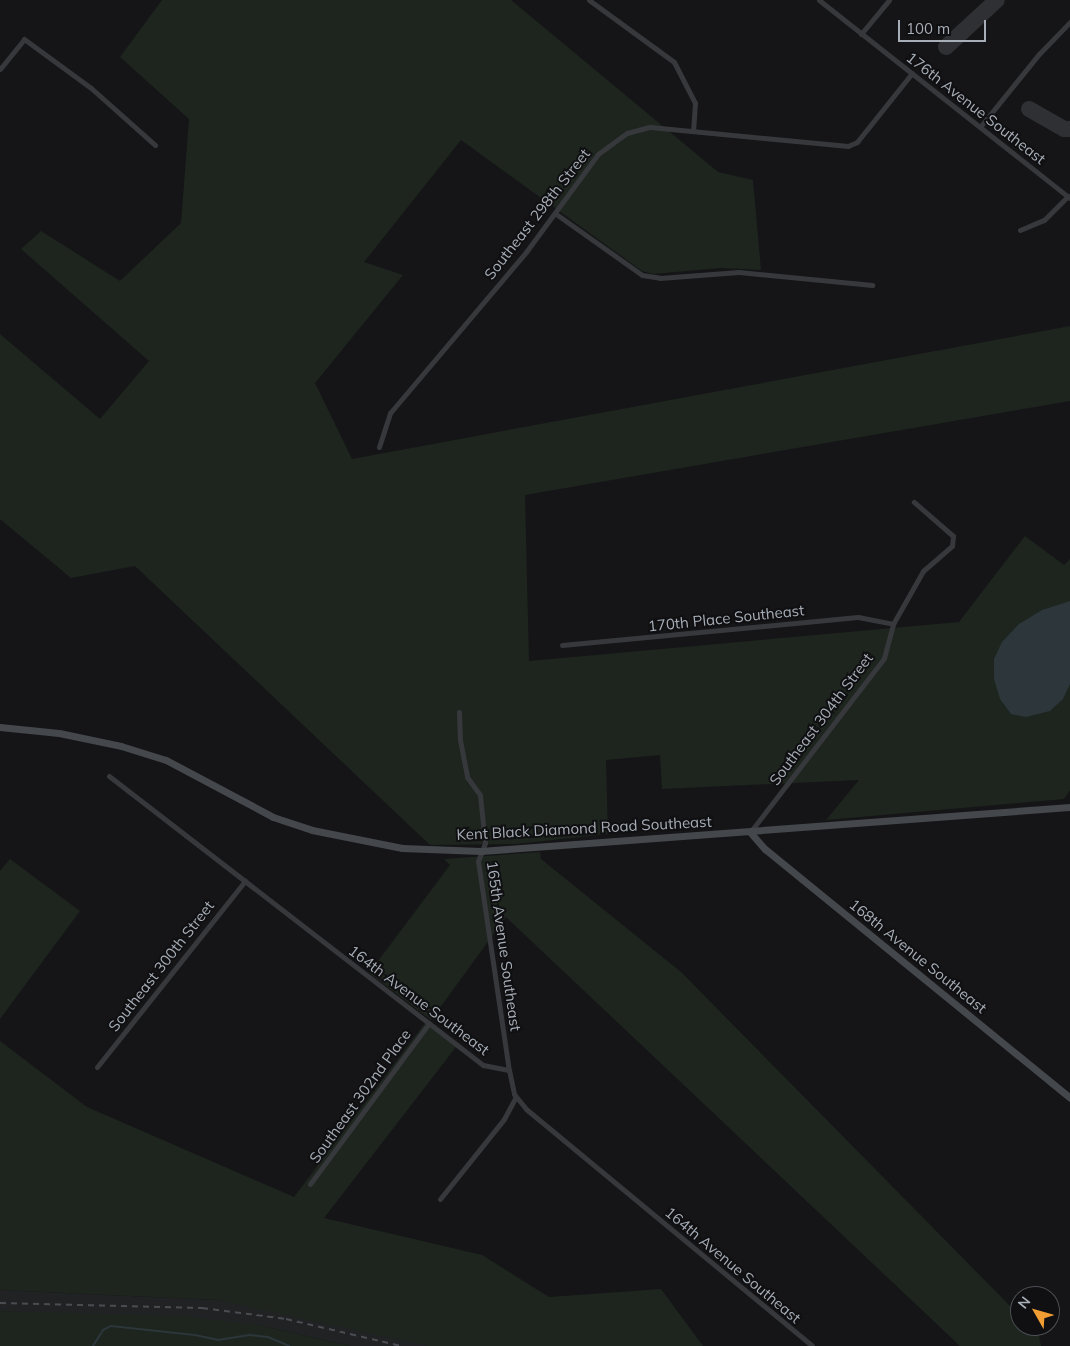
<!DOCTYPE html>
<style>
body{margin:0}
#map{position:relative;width:1070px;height:1346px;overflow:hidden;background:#151517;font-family:Mulish,sans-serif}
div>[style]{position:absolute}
.built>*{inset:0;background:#212224}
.green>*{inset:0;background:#1d251e}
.water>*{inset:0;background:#2c363b}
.stream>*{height:2px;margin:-1px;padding:0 1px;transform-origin:1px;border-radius:1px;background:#2c363b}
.taxiway>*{height:16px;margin:-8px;padding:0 8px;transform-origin:8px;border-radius:8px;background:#2f3034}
.street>*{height:5px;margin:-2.5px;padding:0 2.5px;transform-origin:2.5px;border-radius:2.5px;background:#36383c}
.secondary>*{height:7px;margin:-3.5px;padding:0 3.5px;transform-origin:3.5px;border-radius:3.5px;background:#44474c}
.rail>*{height:2px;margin-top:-1px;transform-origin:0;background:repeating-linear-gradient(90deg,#494c51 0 6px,transparent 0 11px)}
span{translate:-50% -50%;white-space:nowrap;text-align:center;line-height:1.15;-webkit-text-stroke:4px #101012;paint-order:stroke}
.street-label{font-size:15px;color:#a7aeb7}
.north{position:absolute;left:1010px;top:1286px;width:50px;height:50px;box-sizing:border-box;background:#101012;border:1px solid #4c4f54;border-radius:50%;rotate:308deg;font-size:14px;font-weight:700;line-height:20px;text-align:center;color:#a7aeb7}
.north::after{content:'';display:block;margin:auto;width:18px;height:22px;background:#f09d34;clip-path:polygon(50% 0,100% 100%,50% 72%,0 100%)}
.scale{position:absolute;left:898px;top:20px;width:88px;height:22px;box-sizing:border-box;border:2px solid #a7aeb7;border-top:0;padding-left:6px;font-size:15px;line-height:18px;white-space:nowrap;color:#a7aeb7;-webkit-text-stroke:4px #101012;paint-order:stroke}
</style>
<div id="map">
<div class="built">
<div style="clip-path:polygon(0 1290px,217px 1300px,345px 1323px,432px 1346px,350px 1346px,263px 1326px,0 1311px)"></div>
</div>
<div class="green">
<div style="clip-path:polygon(162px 0,511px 0,718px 172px,753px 180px,761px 270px,721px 268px,653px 274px,642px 271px,461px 140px,364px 262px,403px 275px,315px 383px,352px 459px,1070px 326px,1070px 401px,525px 495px,529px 661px,959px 622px,1025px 536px,1064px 565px,1070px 559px,1070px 790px,1064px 799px,826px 820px,859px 780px,662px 789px,660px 755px,606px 760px,608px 834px,516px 844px,430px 845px,135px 566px,71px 578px,0 519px,0 334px,100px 419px,149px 361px,21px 249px,41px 231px,120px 281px,181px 223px,189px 119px,120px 57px)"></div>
<div style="clip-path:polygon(540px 852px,541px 859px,681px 972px,1020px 1316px,1020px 1326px,1029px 1326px,1039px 1335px,1041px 1346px,960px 1346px,506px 917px,431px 1020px,369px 973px,450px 865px,444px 859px)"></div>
<div style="clip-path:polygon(10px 859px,80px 911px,0 1019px,0 871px)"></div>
<div style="clip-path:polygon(425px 1023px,456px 1047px,324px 1218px,482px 1255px,549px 1297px,661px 1289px,703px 1346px,428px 1346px,217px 1300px,0 1290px,0 1041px,87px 1107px,294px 1197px)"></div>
<div style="clip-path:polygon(0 1311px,184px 1316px,263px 1326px,350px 1346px,0 1346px)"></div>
</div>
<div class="water">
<div style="clip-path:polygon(1070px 601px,1070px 684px,1063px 699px,1050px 711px,1026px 717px,1011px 714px,1000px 699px,994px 679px,994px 659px,1002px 642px,1019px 624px,1042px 610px)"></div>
</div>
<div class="stream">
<div style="left:93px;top:1346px;width:19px;rotate:-58deg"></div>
<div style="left:103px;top:1330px;width:9px;rotate:-27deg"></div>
<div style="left:111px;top:1326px;width:84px;rotate:6.1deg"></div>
<div style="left:195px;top:1335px;width:24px;rotate:12deg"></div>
<div style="left:218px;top:1340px;width:32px;rotate:-9deg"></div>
<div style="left:250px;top:1335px;width:18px;rotate:6deg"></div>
<div style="left:268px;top:1337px;width:23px;rotate:23deg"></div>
</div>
<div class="taxiway">
<div style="left:946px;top:47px;width:69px;rotate:-42.7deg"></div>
<div style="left:1029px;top:109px;width:40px;rotate:29.7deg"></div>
<div style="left:1064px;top:129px;width:6px"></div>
</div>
<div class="street">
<div style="left:589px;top:0;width:105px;rotate:36.1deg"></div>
<div style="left:674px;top:62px;width:46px;rotate:62.9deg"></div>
<div style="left:695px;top:103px;width:27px;rotate:94deg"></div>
<div style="left:819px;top:0;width:320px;rotate:38.3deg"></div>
<div style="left:861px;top:34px;width:44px;rotate:-50.5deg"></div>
<div style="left:0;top:69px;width:38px;rotate:-51deg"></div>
<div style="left:24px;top:39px;width:83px;rotate:36.2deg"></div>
<div style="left:91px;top:88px;width:86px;rotate:41.7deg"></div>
<div style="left:980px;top:127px;width:94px;rotate:-51.1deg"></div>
<div style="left:1039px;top:54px;width:45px;rotate:-45.9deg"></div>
<div style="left:556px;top:214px;width:105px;rotate:35.3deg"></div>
<div style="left:642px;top:275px;width:18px;rotate:9deg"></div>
<div style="left:660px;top:278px;width:79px;rotate:-4.3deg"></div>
<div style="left:739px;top:272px;width:134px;rotate:5.6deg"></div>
<div style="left:1020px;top:230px;width:26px;rotate:-23deg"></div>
<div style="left:1044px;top:220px;width:34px;rotate:-45deg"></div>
<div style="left:379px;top:447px;width:36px;rotate:-72deg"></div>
<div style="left:390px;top:413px;width:211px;rotate:-49.8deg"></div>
<div style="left:526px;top:252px;width:122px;rotate:-53.7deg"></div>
<div style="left:598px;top:154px;width:36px;rotate:-36deg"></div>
<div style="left:627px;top:133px;width:24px;rotate:-15deg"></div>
<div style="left:650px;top:127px;width:199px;rotate:5.5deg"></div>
<div style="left:848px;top:146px;width:10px;rotate:-24deg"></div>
<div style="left:857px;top:142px;width:88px;rotate:-51.4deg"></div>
<div style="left:562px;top:645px;width:297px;rotate:-5.4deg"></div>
<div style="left:858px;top:617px;width:36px;rotate:11deg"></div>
<div style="left:459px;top:712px;width:28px;rotate:88deg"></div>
<div style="left:460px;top:740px;width:38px;rotate:79deg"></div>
<div style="left:467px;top:777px;width:22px;rotate:54deg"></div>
<div style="left:480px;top:795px;width:48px;rotate:84.1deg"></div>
<div style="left:485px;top:843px;width:19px;rotate:111deg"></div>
<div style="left:478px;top:861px;width:211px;rotate:81.6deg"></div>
<div style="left:109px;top:776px;width:473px;rotate:37.7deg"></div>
<div style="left:483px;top:1065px;width:26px;rotate:11deg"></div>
<div style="left:509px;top:1070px;width:25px;rotate:78deg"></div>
<div style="left:514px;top:1094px;width:19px;rotate:51deg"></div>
<div style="left:526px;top:1109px;width:371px;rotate:39.6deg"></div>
<div style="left:751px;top:831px;width:218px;rotate:-52.4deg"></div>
<div style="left:884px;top:658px;width:35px;rotate:-75deg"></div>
<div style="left:893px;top:624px;width:61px;rotate:-60.5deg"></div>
<div style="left:923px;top:571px;width:38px;rotate:-41deg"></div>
<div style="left:952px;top:546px;width:10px;rotate:-84deg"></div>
<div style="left:953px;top:536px;width:52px;rotate:-138.9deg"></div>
<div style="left:97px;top:1067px;width:238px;rotate:-51.5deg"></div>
<div style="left:310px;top:1184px;width:200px;rotate:-53.5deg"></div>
<div style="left:440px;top:1199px;width:102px;rotate:-51.3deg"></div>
<div style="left:504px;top:1119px;width:24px;rotate:-62deg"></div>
</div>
<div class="secondary">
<div style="left:0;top:727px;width:59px;rotate:5.8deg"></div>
<div style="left:59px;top:733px;width:63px;rotate:11.8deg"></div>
<div style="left:121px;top:746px;width:47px;rotate:17.3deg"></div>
<div style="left:166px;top:760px;width:121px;rotate:28deg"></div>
<div style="left:273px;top:817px;width:41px;rotate:18.4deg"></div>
<div style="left:312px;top:830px;width:92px;rotate:11.3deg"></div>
<div style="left:402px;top:848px;width:79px;rotate:2.2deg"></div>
<div style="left:481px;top:851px;width:591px;rotate:-4.27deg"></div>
<div style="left:750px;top:832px;width:23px;rotate:49deg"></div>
<div style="left:765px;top:849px;width:394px;rotate:39.2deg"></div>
</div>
<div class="rail">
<div style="left:0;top:1303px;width:202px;rotate:1.4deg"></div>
<div style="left:202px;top:1308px;width:85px;rotate:7.5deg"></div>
<div style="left:286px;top:1319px;width:118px;rotate:13.2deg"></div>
</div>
<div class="street-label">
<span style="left:976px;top:108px;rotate:38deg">176th Avenue Southeast</span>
<span style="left:537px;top:214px;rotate:-52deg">Southeast 298th Street</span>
<span style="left:726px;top:618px;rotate:-6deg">170th Place Southeast</span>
<span style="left:821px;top:719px;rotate:-53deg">Southeast 304th Street</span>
<span style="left:584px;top:828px;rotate:-3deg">Kent Black Diamond Road Southeast</span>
<span style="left:504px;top:946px;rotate:82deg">165th Avenue Southeast</span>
<span style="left:918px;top:956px;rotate:39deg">168th Avenue Southeast</span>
<span style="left:161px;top:966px;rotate:-52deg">Southeast 300th Street</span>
<span style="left:419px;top:1000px;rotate:37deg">164th Avenue Southeast</span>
<span style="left:360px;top:1096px;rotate:-54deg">Southeast 302nd Place</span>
<span style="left:733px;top:1265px;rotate:40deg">164th Avenue Southeast</span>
</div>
<div class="north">N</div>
<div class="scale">100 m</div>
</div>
